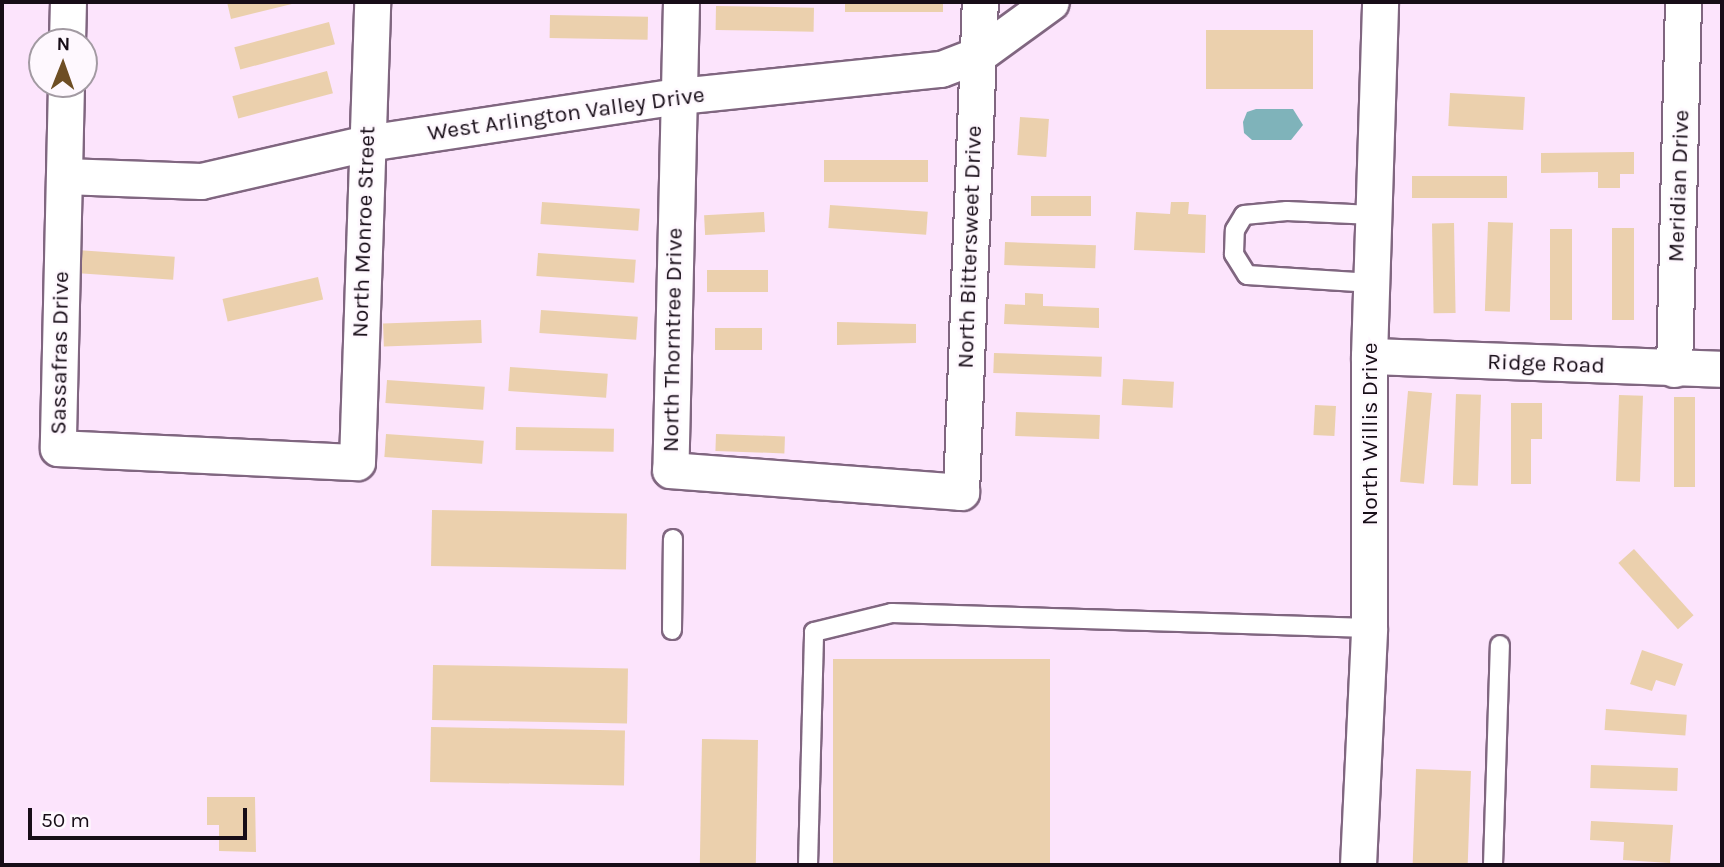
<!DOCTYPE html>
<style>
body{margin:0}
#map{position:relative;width:1724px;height:867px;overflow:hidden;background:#fce4fc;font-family:Karla,sans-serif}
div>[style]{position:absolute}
.water>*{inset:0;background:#7fb3ba}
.building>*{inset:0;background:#ebd0ad;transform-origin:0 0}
.roads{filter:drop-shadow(2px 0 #806680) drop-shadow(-2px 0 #806680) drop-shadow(0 2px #806680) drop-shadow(0 -2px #806680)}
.service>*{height:18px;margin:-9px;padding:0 9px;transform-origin:9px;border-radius:9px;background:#fff}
.minor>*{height:35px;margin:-17.5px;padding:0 17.5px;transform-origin:17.5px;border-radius:17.5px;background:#fff}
span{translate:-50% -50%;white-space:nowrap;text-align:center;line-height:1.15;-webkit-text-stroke:5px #fef8fe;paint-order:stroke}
.street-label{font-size:23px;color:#170d17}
.frame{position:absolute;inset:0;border:4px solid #170d17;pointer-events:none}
.north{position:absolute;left:28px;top:28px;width:70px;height:70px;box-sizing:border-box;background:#fef8fe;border:2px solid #a29aa2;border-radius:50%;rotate:1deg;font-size:19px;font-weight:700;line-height:28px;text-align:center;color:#170d17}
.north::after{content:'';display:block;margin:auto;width:24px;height:32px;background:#6e4e24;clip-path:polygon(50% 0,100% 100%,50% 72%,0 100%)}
.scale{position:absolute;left:28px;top:808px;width:219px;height:32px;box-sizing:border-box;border:4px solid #170d17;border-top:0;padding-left:9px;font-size:21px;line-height:24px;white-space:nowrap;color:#170d17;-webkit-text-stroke:5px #fef8fe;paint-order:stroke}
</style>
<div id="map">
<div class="water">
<div style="clip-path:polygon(1256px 109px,1293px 109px,1303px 125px,1291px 140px,1252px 140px,1244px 133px,1243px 122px,1247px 112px)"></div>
</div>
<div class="building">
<div style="clip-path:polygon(227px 2px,296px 2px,296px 3px,231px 19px)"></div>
<div style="left:845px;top:2px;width:98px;height:10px"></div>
<div style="left:716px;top:6px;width:98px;height:24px;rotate:1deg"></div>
<div style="left:550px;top:15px;width:98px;height:23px;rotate:1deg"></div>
<div style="left:329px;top:22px;width:23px;height:98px;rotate:75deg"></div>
<div style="left:1206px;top:30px;width:107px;height:59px"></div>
<div style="left:327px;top:71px;width:23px;height:98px;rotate:75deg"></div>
<div style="left:1450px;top:93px;width:75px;height:33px;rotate:3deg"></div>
<div style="left:1020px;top:117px;width:29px;height:38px;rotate:4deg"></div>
<div style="clip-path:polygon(1634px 152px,1634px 174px,1620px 174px,1620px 188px,1598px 188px,1598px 172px,1541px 173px,1541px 153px)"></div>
<div style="left:824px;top:160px;width:104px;height:22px"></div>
<div style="left:1412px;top:176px;width:95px;height:22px"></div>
<div style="left:1031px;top:196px;width:60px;height:20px"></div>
<div style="left:542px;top:202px;width:98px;height:22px;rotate:4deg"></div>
<div style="clip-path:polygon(1171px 202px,1189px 202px,1188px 214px,1206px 215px,1205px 253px,1134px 250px,1136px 212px,1170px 214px)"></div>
<div style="left:830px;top:205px;width:98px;height:23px;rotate:4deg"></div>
<div style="left:764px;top:212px;width:20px;height:60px;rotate:87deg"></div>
<div style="left:1488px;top:222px;width:25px;height:89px;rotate:2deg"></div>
<div style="left:1454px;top:223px;width:90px;height:22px;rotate:89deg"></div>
<div style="left:1612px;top:228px;width:22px;height:92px"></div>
<div style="left:1550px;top:229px;width:22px;height:91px"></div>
<div style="left:1005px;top:242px;width:91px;height:23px;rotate:2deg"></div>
<div style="left:77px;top:250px;width:98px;height:23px;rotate:4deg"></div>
<div style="left:538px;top:253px;width:98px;height:23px;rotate:4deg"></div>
<div style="left:768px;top:270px;width:22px;height:61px;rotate:90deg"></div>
<div style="left:318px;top:277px;width:23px;height:98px;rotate:77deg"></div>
<div style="clip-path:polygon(1025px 293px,1043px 294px,1043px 306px,1099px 308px,1099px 328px,1004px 324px,1005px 304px,1025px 305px)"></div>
<div style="left:541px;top:310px;width:97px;height:23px;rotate:4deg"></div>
<div style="left:481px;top:320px;width:23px;height:98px;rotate:88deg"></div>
<div style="clip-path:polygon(837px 322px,916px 324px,916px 343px,837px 345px)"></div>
<div style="left:715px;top:328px;width:47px;height:22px"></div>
<div style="left:994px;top:353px;width:108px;height:20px;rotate:2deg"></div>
<div style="left:510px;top:367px;width:98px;height:24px;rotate:4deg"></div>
<div style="left:1123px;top:379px;width:51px;height:26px;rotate:3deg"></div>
<div style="left:387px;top:380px;width:98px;height:23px;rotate:4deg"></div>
<div style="left:1408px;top:391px;width:24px;height:91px;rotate:5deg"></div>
<div style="left:1456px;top:394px;width:25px;height:91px;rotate:2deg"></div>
<div style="left:1619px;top:395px;width:24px;height:86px;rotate:2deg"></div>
<div style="left:1674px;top:397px;width:21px;height:90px"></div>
<div style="clip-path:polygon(1511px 403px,1542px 403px,1542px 439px,1531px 439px,1531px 484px,1511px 484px)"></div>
<div style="left:1315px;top:405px;width:21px;height:30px;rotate:3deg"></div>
<div style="left:1016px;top:412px;width:84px;height:24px;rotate:2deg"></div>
<div style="left:516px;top:427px;width:98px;height:23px;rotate:1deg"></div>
<div style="left:386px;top:434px;width:98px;height:23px;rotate:4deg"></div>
<div style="left:716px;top:434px;width:69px;height:17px;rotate:2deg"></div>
<div style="left:432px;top:510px;width:195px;height:56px;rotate:1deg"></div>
<div style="left:1634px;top:549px;width:89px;height:21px;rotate:48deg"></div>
<div style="clip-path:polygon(1642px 650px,1683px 664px,1675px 686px,1656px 680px,1652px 691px,1630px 684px)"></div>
<div style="left:833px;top:659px;width:217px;height:206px"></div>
<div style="left:433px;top:665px;width:195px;height:55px;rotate:1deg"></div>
<div style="left:1606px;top:709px;width:81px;height:21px;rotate:4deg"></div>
<div style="left:431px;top:727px;width:194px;height:55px;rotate:1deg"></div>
<div style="left:702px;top:739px;width:56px;height:126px;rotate:1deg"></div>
<div style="left:1591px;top:765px;width:87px;height:23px;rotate:2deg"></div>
<div style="left:1416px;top:769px;width:55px;height:96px;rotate:2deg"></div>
<div style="clip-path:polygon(207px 797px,255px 797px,256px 852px,219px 851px,219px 825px,207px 825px)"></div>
<div style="clip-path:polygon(1591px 821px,1673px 825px,1670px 863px,1623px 860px,1624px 842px,1590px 840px)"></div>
</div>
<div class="roads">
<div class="service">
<div style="left:1372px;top:283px;width:125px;rotate:-176.3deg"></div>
<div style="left:1247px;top:275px;width:25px;rotate:-122deg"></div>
<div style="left:1234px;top:254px;width:24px;rotate:-88deg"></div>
<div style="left:1235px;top:230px;width:17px;rotate:-59deg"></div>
<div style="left:1244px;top:215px;width:43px;rotate:-5.3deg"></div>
<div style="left:1287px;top:211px;width:86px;rotate:2.7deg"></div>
<div style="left:672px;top:630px;width:91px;rotate:-89.4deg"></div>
<div style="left:808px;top:865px;width:233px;rotate:-88.5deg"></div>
<div style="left:814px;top:632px;width:80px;rotate:-13.7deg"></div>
<div style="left:892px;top:613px;width:477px;rotate:1.8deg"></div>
<div style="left:1493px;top:865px;width:220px;rotate:-88.2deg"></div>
</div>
<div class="minor">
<div style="left:681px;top:2px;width:468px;rotate:91.3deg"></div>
<div style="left:670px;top:470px;width:292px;rotate:4.3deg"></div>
<div style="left:961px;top:492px;width:490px;rotate:-87.8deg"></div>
<div style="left:67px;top:42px;width:40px;rotate:-88.6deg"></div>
<div style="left:66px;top:84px;width:364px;rotate:91.3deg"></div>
<div style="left:58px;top:448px;width:299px;rotate:2.7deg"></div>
<div style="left:357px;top:462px;width:460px;rotate:-88.1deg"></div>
<div style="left:64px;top:176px;width:137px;rotate:2.1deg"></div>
<div style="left:201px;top:181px;width:170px;rotate:-12.9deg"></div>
<div style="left:367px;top:143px;width:316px;rotate:-8.6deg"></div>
<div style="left:679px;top:96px;width:263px;rotate:-5.9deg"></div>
<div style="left:941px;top:69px;width:40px;rotate:-21deg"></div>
<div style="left:978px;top:55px;width:90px;rotate:-36deg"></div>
<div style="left:1369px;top:356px;width:353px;rotate:2.1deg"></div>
<div style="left:1674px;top:369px;width:367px;rotate:-88.6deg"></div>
<div style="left:1358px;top:865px;width:237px;rotate:-87.3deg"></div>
<div style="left:1369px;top:628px;width:272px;rotate:-90deg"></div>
<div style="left:1369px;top:356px;width:354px;rotate:-88.2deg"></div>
</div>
</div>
<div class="street-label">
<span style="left:566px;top:114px;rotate:-8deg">West Arlington Valley Drive</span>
<span style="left:1679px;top:186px;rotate:-88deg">Meridian Drive</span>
<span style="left:364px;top:232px;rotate:-88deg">North Monroe Street</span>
<span style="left:970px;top:247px;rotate:-88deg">North Bittersweet Drive</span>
<span style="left:673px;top:340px;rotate:-89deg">North Thorntree Drive</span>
<span style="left:60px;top:353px;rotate:-89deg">Sassafras Drive</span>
<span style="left:1546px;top:364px;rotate:2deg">Ridge Road</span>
<span style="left:1370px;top:434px;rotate:-90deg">North Willis Drive</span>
</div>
<div class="frame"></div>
<div class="north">N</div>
<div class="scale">50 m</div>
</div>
